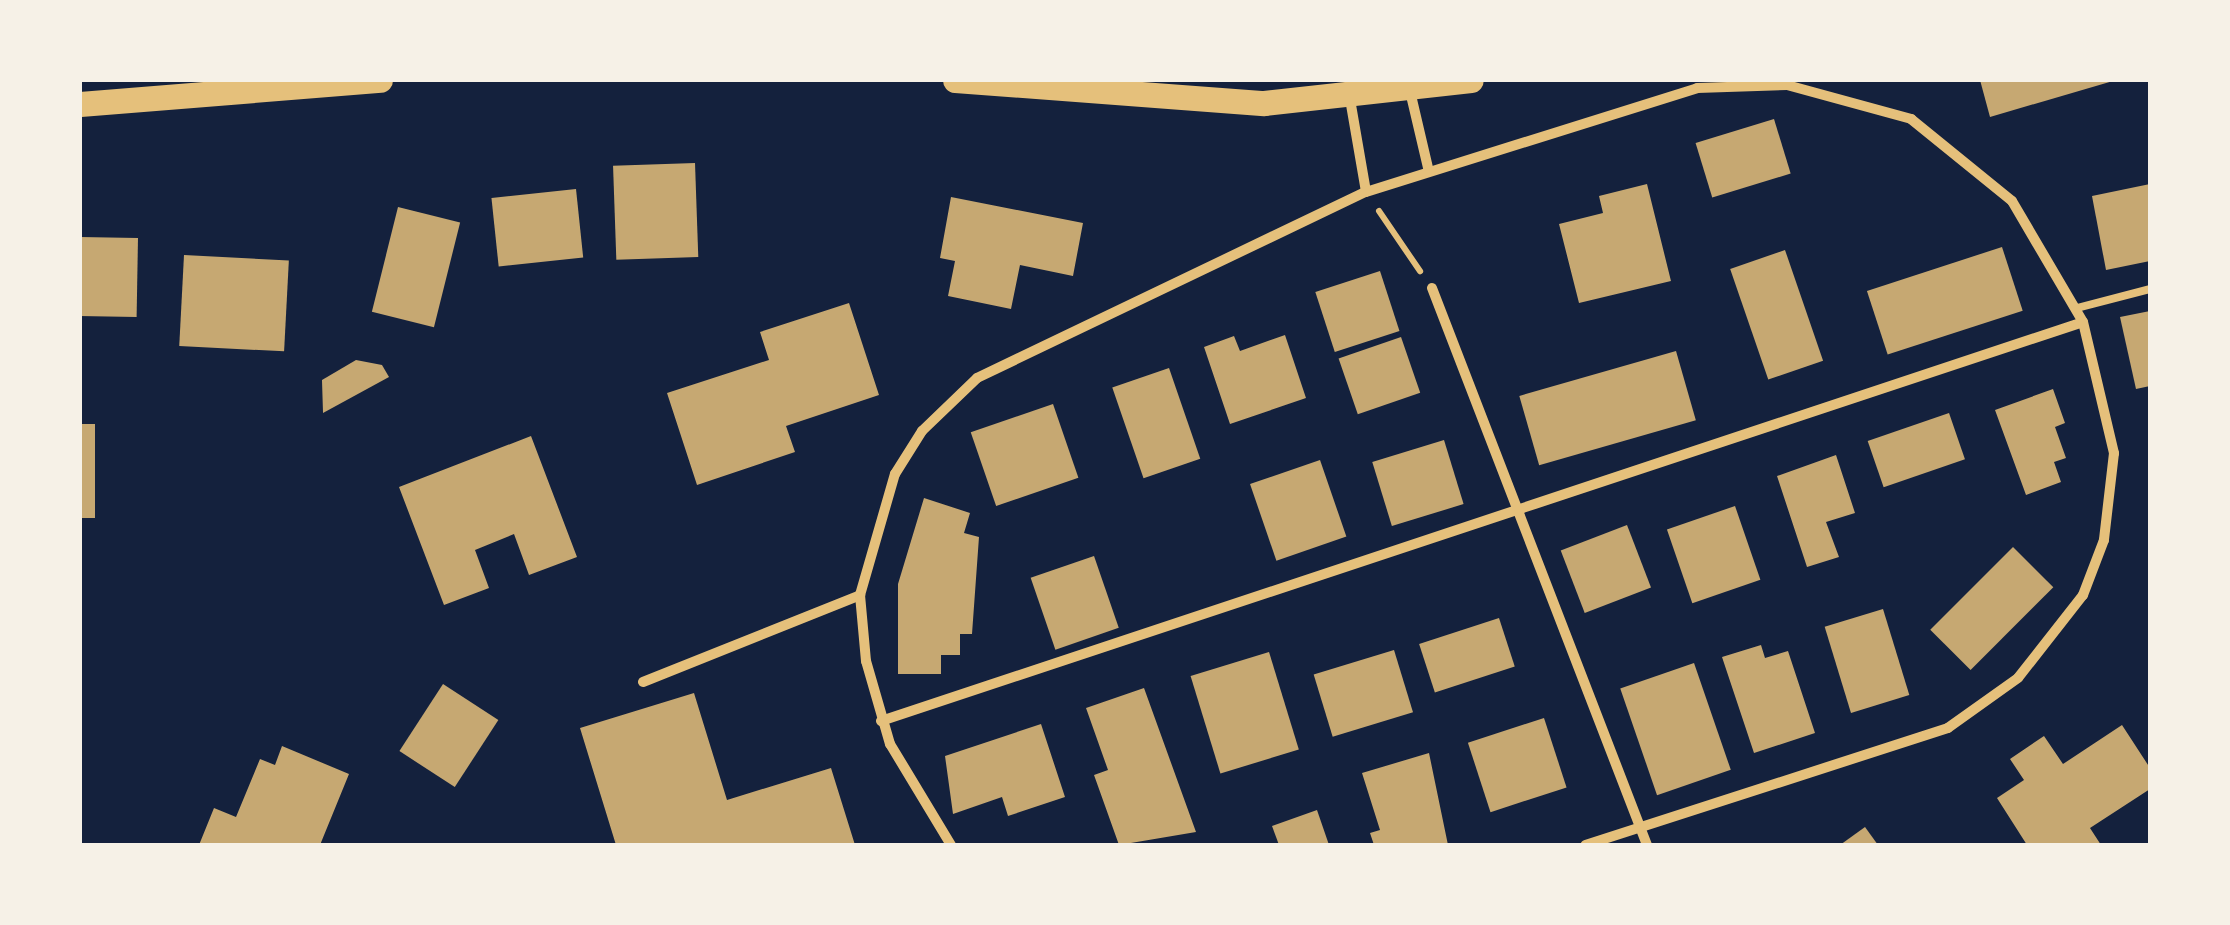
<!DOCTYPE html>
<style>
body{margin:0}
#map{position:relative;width:2230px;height:925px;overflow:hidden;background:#14213d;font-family:"Golos Text",sans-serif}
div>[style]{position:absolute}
.building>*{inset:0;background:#c6a872;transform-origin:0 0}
.path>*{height:6px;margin:-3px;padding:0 3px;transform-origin:3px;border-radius:3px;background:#e5c07b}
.service>*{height:8px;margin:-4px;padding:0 4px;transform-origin:4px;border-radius:4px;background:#e5c07b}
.minor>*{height:10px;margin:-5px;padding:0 5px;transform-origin:5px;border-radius:5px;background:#e5c07b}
.primary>*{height:25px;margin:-12.5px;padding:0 12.5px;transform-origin:12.5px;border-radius:12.5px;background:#e5c07b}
span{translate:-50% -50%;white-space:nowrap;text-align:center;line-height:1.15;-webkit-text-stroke:8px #f6f1e7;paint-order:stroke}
.frame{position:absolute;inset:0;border:82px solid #f6f1e7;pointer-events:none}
</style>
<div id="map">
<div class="building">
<div style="clip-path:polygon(1980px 80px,2113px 80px,2113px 81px,1990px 117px)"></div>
<div style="left:1774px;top:119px;width:57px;height:82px;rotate:73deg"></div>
<div style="left:695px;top:163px;width:94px;height:82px;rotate:88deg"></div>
<div style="clip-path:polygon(1647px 184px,1671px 281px,1579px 303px,1559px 224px,1603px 213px,1599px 196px)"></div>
<div style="clip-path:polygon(2150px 184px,2150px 261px,2106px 270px,2092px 196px)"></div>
<div style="left:576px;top:189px;width:69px;height:85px;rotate:84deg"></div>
<div style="clip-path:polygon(951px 197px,1083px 223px,1073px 276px,1020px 265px,1011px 309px,948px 296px,955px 261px,940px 258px)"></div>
<div style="left:398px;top:207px;width:64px;height:108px;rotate:14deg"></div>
<div style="left:80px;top:237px;width:58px;height:79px;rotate:1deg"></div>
<div style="left:2002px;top:247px;width:67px;height:142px;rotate:72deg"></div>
<div style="left:1785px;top:250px;width:117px;height:58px;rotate:71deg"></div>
<div style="left:184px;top:255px;width:105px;height:91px;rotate:3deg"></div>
<div style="left:1380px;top:271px;width:63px;height:68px;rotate:72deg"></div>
<div style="clip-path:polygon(849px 303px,879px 395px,786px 426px,795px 452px,697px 485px,667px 393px,769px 360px,760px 332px)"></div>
<div style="clip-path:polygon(2150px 311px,2150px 386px,2136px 389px,2120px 317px)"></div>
<div style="clip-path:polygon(1285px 335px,1306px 398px,1230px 424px,1204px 347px,1234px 336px,1240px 351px)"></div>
<div style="left:1401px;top:337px;width:59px;height:66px;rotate:71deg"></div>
<div style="left:1676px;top:351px;width:72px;height:163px;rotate:74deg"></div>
<div style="clip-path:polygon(356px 360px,382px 365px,389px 377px,323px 413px,322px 380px)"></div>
<div style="left:1169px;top:368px;width:96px;height:60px;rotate:71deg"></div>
<div style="clip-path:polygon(2053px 389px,2065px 423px,2055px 427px,2066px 458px,2054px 462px,2061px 482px,2026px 495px,1995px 410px)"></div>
<div style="left:1053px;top:404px;width:78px;height:87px;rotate:71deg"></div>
<div style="left:1949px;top:413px;width:49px;height:86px;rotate:71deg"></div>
<div style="left:80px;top:424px;width:15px;height:94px"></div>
<div style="clip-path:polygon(531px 436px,577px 557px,529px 575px,514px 534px,475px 550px,489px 588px,444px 605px,399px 487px)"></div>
<div style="left:1444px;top:440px;width:67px;height:75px;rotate:73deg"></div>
<div style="clip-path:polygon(1836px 455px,1855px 513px,1826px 522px,1839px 557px,1807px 567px,1777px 476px)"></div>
<div style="left:1320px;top:460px;width:81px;height:74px;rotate:71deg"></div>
<div style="clip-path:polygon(924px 498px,970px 513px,964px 533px,979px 537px,972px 634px,960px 634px,960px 655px,941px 655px,941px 674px,898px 674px,898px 584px)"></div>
<div style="left:1735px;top:506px;width:78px;height:72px;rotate:71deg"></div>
<div style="left:1627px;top:525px;width:67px;height:71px;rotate:69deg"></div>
<div style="left:2013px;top:547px;width:57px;height:117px;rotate:45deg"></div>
<div style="left:1094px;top:556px;width:76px;height:67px;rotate:71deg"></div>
<div style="left:1883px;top:609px;width:90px;height:61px;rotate:73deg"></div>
<div style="left:1499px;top:618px;width:51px;height:84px;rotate:72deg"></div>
<div style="clip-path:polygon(1761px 645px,1765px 658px,1788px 651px,1815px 733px,1754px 753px,1722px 657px)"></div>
<div style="left:1394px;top:650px;width:65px;height:84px;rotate:73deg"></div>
<div style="left:1269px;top:652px;width:102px;height:82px;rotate:73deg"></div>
<div style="left:1694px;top:663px;width:113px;height:78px;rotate:71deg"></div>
<div style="left:443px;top:684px;width:66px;height:80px;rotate:33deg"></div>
<div style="clip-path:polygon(1144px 688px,1196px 832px,1119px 845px,1094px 775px,1108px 770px,1086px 708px)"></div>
<div style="clip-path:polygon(694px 693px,727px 800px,831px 768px,855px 845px,616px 845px,580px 728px)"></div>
<div style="left:1544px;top:718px;width:73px;height:80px;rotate:72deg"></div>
<div style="clip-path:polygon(1041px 724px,1065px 797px,1008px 816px,1002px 797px,953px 814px,945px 756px)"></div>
<div style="clip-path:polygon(2122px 725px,2150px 768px,2150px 789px,2090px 828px,2101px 845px,2027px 845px,1997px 798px,2024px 780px,2010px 759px,2044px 736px,2063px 764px)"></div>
<div style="clip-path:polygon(282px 746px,349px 774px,320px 845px,199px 845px,214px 808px,236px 817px,260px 759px,275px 765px)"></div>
<div style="clip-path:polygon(1429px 753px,1448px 845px,1374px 845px,1370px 833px,1380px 830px,1362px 773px)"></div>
<div style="clip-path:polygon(1317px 810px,1329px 845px,1279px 845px,1272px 826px)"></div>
<div style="clip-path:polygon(1865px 827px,1878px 845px,1840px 845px)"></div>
</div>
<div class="path">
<div style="left:1379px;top:211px;width:73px;rotate:55.7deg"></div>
</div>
<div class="service">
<div style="left:2077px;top:308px;width:75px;rotate:-14.6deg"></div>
</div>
<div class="minor">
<div style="left:1410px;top:91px;width:79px;rotate:76.8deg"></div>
<div style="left:1350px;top:99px;width:94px;rotate:80.2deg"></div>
<div style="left:1432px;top:288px;width:597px;rotate:68.89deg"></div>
<div style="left:643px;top:682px;width:234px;rotate:-21.8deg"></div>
<div style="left:881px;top:721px;width:1266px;rotate:-18.36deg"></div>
<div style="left:951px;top:845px;width:118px;rotate:-121.1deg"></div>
<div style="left:890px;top:744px;width:86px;rotate:-106.1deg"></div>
<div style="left:866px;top:661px;width:66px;rotate:-95.2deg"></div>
<div style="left:860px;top:595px;width:126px;rotate:-73.9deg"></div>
<div style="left:895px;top:474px;width:51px;rotate:-57.9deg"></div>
<div style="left:922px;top:431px;width:76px;rotate:-43.9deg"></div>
<div style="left:977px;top:378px;width:431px;rotate:-25.6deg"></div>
<div style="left:1366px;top:192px;width:347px;rotate:-17.4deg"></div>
<div style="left:1697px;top:88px;width:90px;rotate:-1.9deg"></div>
<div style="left:1787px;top:85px;width:129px;rotate:15.3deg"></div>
<div style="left:1911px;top:119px;width:130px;rotate:39.1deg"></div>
<div style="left:2012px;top:201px;width:140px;rotate:59.6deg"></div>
<div style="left:2083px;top:322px;width:135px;rotate:76.7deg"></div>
<div style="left:2114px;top:453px;width:88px;rotate:96.6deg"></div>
<div style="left:2104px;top:540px;width:59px;rotate:110.9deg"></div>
<div style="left:2083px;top:595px;width:105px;rotate:128.1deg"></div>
<div style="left:2018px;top:678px;width:86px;rotate:144.5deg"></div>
<div style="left:1948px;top:728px;width:381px;rotate:162.1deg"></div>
</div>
<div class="primary">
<div style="left:955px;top:80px;width:310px;rotate:4.3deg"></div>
<div style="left:1264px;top:103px;width:208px;rotate:-6.3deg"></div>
<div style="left:80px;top:104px;width:301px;rotate:-4.6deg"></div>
</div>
<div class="frame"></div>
</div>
